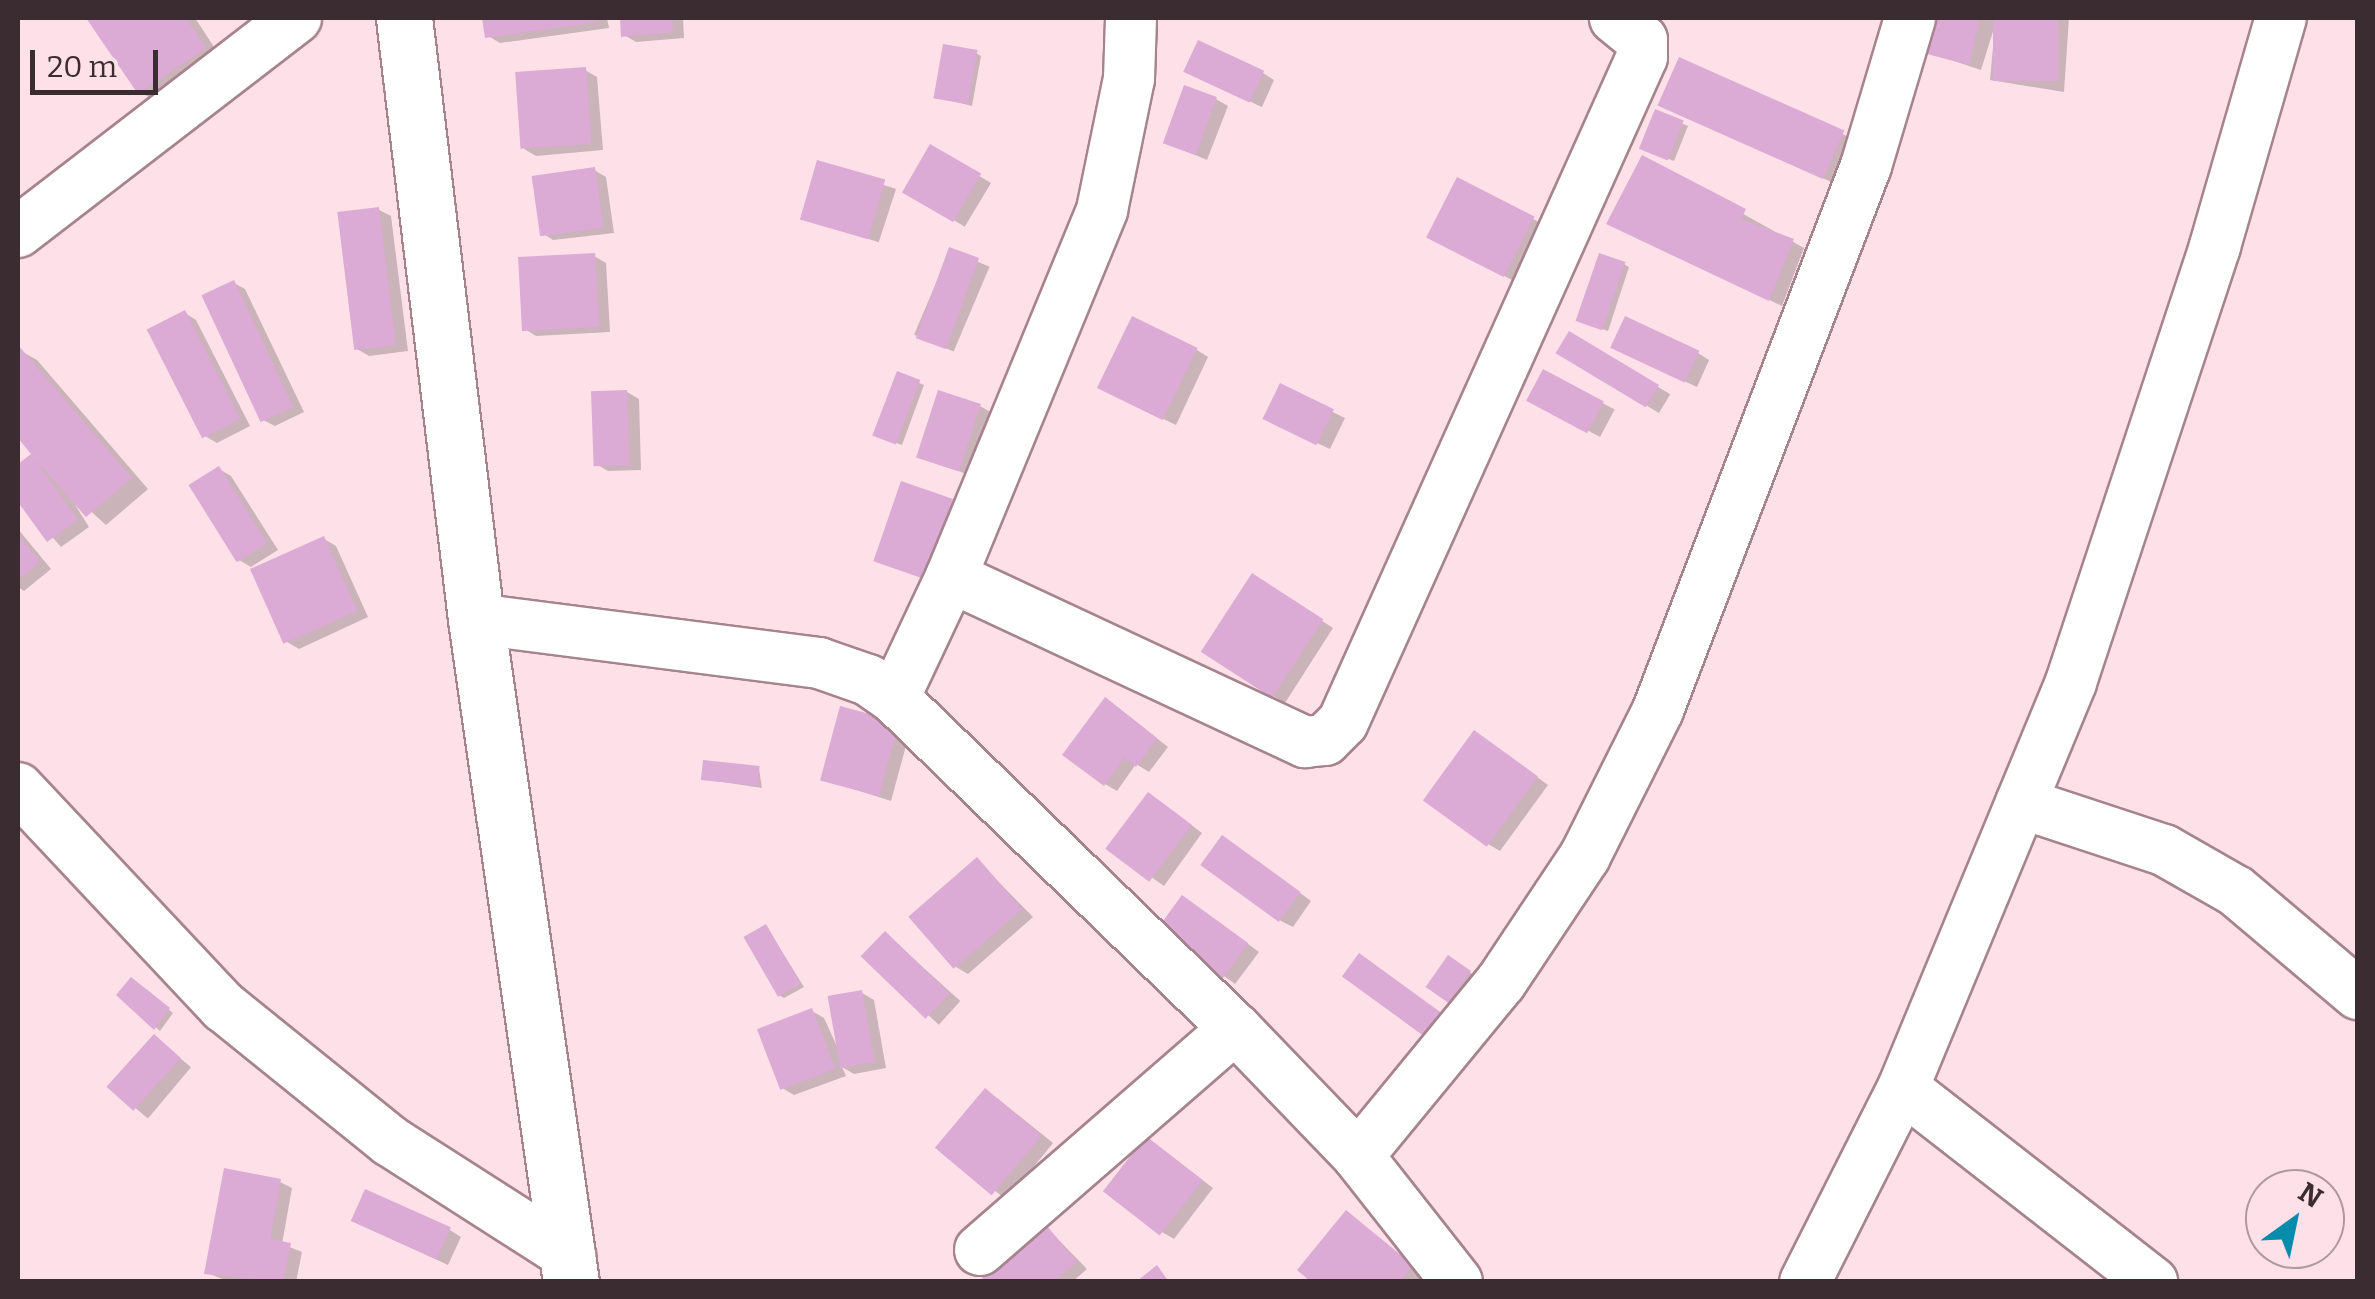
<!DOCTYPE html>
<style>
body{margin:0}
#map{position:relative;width:2375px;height:1299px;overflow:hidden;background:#fee0e9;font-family:Bitter,serif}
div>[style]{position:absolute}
.shadow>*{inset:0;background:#0003;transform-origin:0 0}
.building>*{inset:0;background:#dbaad5;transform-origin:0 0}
.roads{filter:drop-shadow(2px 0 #a6848e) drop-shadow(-2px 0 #a6848e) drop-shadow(0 2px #a6848e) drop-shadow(0 -2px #a6848e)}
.street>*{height:50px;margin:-25px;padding:0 25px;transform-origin:25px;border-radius:25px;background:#fff}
.secondary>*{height:55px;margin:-27.5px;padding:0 27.5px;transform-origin:27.5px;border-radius:27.5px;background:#fff}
span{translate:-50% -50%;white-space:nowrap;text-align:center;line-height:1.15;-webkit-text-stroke:10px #fee0e9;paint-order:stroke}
.frame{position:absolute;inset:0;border:20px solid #3a2c30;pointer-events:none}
.north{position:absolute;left:2245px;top:1169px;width:100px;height:100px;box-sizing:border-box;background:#fee0e9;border:2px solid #b0989f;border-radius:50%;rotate:33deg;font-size:28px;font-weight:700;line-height:40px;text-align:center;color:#3a2c30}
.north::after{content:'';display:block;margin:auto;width:35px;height:45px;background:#088cac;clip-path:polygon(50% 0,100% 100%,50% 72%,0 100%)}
.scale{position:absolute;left:30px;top:50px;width:128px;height:45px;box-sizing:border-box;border:5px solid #3a2c30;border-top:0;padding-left:12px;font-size:30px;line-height:35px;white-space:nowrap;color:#3a2c30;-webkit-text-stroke:8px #fee0e9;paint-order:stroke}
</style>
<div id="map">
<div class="shadow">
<div style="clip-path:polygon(89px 18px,195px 18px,222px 59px,158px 102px,140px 92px)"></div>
<div style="clip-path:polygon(485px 18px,607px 18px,609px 28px,500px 43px,488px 36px)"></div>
<div style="clip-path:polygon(622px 18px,683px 18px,684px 38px,636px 42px,624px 35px)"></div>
<div style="clip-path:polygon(1939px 18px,2069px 18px,2064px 92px,1990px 80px,1995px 25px,1981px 70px,1930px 53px)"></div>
<div style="clip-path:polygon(976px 53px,981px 56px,972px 106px,936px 97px)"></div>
<div style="clip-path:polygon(585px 70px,597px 77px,603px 150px,536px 156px,524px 149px)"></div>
<div style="clip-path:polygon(1263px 73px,1274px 80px,1262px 107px,1198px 78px)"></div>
<div style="clip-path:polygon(1216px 99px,1228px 106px,1207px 160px,1165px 142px)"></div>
<div style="clip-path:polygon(1672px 111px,1843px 134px,1855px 141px,1836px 184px)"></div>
<div style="clip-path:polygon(1656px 113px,1688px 126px,1674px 161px,1647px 151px)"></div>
<div style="left:931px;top:147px;width:70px;height:51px;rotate:31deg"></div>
<div style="clip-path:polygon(1643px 158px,1804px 248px,1782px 306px,1627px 233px)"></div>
<div style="left:819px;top:164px;width:81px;height:56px;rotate:18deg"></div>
<div style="clip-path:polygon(594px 170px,606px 177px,614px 233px,553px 240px,542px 233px)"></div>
<div style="clip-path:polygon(379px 210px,391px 216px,408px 351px,369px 356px,357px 349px)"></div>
<div style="clip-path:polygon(1533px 219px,1545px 225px,1516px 282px,1442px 244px)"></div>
<div style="left:950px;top:250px;width:43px;height:92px;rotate:23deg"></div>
<div style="clip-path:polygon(594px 256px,606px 263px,610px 332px,536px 336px,525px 329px)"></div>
<div style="clip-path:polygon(1624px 264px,1629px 267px,1608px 331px,1584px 323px)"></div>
<div style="clip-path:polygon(234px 283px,245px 289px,304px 412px,275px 426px,263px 420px)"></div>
<div style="clip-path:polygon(185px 313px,196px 320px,250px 426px,217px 443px,205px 436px)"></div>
<div style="left:1570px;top:334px;width:117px;height:22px;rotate:31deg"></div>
<div style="clip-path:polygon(19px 350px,37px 360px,148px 489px,106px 525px,64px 487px,89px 527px,61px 547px,18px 497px,18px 467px,31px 457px,45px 465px,18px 433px)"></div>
<div style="clip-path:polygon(1197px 350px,1208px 357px,1176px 425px,1111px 394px)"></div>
<div style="clip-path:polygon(1698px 353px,1709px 360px,1697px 387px,1625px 354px)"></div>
<div style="left:1544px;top:372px;width:80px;height:31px;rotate:28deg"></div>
<div style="clip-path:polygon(898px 374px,924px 385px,902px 445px,882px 438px)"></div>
<div style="clip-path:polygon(1281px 387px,1345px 418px,1330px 449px,1278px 425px)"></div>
<div style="clip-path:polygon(627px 392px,639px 399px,641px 470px,608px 471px,596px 464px)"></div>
<div style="clip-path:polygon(980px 406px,992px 413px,972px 476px,919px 457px)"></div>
<div style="clip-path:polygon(219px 469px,231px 476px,278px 550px,251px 567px,239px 560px)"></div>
<div style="left:903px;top:484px;width:66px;height:81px;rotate:21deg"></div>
<div style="clip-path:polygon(18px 529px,51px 569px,24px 591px,18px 587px)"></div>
<div style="clip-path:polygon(324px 539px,336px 546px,368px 617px,299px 649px,287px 642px)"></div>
<div style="clip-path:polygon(1264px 583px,1333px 628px,1285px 703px,1273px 696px)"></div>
<div style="clip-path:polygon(1117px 707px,1168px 747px,1149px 772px,1136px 764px,1117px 791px,1105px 784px)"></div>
<div style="clip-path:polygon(898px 724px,910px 731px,891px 801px,822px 779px)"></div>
<div style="clip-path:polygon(1486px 740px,1548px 785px,1500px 851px,1488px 844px)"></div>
<div style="clip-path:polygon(759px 769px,762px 788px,703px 779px)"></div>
<div style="clip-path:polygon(1161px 802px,1202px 833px,1164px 886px,1110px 848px)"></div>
<div style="clip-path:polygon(1235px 845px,1311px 901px,1293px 927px,1281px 921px)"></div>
<div style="clip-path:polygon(977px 860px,1033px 917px,968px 974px,956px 967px)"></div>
<div style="clip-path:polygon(1195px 905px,1259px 952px,1235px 984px,1160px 930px)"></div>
<div style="clip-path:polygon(766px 926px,804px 987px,784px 998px,779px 995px)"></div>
<div style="left:886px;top:934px;width:100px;height:32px;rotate:42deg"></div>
<div style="clip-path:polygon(1454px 961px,1475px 976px,1454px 1004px,1429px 986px)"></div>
<div style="clip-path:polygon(137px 983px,173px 1013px,160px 1031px,119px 994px)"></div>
<div style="clip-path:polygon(862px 993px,874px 1000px,886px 1068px,854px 1074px,842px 1067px,846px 1076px,794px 1095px,782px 1088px,812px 1011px,824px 1018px,840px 1053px)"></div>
<div style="left:155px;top:1037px;width:47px;height:67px;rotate:40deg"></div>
<div style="clip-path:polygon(997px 1098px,1053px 1143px,1007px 1200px,940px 1149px)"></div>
<div style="clip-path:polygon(1158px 1146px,1213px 1188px,1174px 1239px,1162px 1232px)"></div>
<div style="clip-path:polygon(280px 1182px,292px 1188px,282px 1244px,302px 1252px,296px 1282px,230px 1282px,207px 1273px)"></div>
<div style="clip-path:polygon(1347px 1213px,1423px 1274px,1417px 1282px,1315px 1282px)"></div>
<div style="clip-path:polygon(1042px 1223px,1087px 1269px,1072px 1282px,989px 1282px)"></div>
<div style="clip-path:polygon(365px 1227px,450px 1230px,461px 1237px,448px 1265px)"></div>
</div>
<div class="building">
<div style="clip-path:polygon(86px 18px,186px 18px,206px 48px,138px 94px)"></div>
<div style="clip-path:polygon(482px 18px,597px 18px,598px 22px,485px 38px)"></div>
<div style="clip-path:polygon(620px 18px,672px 18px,673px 32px,621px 37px)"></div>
<div style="clip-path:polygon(1936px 18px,1980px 18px,1969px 65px,1927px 54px)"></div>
<div style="left:1993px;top:18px;width:65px;height:63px"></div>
<div style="left:1198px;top:40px;width:73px;height:35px;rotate:25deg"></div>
<div style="left:943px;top:44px;width:35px;height:55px;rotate:10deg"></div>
<div style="left:1679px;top:57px;width:181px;height:53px;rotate:24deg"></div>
<div style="left:586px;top:67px;width:77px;height:71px;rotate:86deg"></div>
<div style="left:1184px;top:85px;width:35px;height:62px;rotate:20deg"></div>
<div style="left:1655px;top:109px;width:31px;height:43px;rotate:22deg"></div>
<div style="left:930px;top:144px;width:59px;height:56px;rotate:30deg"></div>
<div style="clip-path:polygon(1642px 155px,1746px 209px,1741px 219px,1794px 239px,1769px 301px,1606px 224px)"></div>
<div style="left:817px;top:160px;width:71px;height:62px;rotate:16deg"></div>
<div style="left:595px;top:167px;width:61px;height:64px;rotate:82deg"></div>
<div style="left:1457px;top:177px;width:87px;height:68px;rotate:27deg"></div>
<div style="left:379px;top:207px;width:139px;height:42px;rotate:83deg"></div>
<div style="left:949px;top:247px;width:32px;height:97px;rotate:20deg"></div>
<div style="left:595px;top:253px;width:74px;height:77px;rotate:87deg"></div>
<div style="left:1599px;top:253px;width:28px;height:72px;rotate:19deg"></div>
<div style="left:234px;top:280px;width:140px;height:36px;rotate:65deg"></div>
<div style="left:185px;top:310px;width:122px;height:43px;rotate:63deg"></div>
<div style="left:1132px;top:316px;width:73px;height:80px;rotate:26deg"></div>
<div style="left:1625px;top:316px;width:82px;height:35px;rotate:25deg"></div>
<div style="left:1569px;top:331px;width:105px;height:26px;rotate:31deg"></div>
<div style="clip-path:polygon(18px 345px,132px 478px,86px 517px,34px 458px,78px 520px,47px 542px,18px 502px,18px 464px,31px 454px,18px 438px)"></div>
<div style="left:1543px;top:369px;width:69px;height:36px;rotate:28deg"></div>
<div style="left:897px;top:371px;width:25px;height:69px;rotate:21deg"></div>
<div style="left:1280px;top:383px;width:60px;height:40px;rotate:26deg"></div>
<div style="left:627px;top:390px;width:75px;height:36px;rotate:88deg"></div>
<div style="left:938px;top:390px;width:45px;height:71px;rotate:18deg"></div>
<div style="left:219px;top:466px;width:91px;height:36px;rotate:58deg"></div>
<div style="left:901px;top:481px;width:55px;height:85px;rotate:19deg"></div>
<div style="clip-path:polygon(18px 534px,40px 562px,18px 580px)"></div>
<div style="left:324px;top:536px;width:82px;height:81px;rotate:66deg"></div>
<div style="left:1252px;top:573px;width:85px;height:94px;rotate:33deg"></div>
<div style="clip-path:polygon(1105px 697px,1157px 738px,1136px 767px,1124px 758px,1104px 786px,1062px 755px)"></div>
<div style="left:840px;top:706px;width:61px;height:77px;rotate:15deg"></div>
<div style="left:1474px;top:730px;width:79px;height:87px;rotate:36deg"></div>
<div style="left:703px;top:760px;width:57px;height:20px;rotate:6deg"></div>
<div style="left:1148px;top:792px;width:55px;height:71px;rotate:37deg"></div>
<div style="left:1222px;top:835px;width:97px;height:37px;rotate:36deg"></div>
<div style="left:977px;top:857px;width:69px;height:91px;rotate:49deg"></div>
<div style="left:1182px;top:895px;width:82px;height:44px;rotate:36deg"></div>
<div style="left:766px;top:924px;width:69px;height:26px;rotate:60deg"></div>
<div style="left:885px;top:931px;width:90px;height:35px;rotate:44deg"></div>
<div style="left:1359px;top:953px;width:105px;height:29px;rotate:36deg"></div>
<div style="left:1448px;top:955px;width:28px;height:39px;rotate:35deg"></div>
<div style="clip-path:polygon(131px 977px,170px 1008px,154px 1030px,116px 995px)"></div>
<div style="left:862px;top:990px;width:73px;height:35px;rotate:80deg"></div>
<div style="left:812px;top:1008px;width:65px;height:59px;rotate:69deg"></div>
<div style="left:154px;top:1034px;width:36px;height:71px;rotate:42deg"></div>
<div style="left:985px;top:1088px;width:74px;height:78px;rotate:40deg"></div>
<div style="left:1146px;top:1136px;width:72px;height:70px;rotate:38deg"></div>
<div style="clip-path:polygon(224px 1168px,281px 1179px,270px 1239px,291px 1243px,283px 1282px,204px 1274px)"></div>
<div style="left:365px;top:1189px;width:94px;height:35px;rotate:24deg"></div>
<div style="clip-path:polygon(1346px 1210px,1413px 1265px,1400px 1282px,1311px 1282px,1297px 1270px)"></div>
<div style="clip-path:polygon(1042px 1220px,1077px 1262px,1053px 1282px,985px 1282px,978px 1272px)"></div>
<div style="clip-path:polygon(1157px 1265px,1169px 1282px,1136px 1282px)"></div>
</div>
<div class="roads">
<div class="street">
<div style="left:18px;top:232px;width:351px;rotate:-37.6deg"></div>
<div style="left:951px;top:577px;width:391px;rotate:25deg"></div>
<div style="left:1305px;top:742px;width:20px;rotate:-6deg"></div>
<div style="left:1325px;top:740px;width:25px;rotate:-45deg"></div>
<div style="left:1343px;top:722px;width:729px;rotate:-65.79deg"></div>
<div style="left:1642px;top:57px;width:17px;rotate:-90deg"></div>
<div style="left:1642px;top:40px;width:35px;rotate:-141deg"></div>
<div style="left:476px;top:619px;width:346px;rotate:7.3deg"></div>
<div style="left:819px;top:663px;width:52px;rotate:19.1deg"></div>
<div style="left:868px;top:680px;width:32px;rotate:35deg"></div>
<div style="left:894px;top:698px;width:475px;rotate:44.1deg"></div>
<div style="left:1235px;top:1028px;width:178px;rotate:46.1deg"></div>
<div style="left:1358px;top:1156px;width:160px;rotate:51.8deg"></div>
<div style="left:894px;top:698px;width:134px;rotate:-64.8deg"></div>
<div style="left:951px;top:577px;width:397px;rotate:-67.6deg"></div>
<div style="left:1102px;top:210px;width:134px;rotate:-78.4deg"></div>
<div style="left:1129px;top:79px;width:61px;rotate:-88.1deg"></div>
<div style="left:18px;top:788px;width:301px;rotate:46.8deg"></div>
<div style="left:224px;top:1007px;width:213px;rotate:38.9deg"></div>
<div style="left:390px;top:1141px;width:214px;rotate:32.6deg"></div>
<div style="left:2021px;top:803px;width:151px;rotate:18.2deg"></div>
<div style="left:2164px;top:850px;width:83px;rotate:29.7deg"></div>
<div style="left:2236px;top:891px;width:160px;rotate:40.2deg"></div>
<div style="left:1903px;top:1088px;width:316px;rotate:37.9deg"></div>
<div style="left:1358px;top:1156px;width:225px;rotate:-50.6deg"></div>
<div style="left:1501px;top:982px;width:151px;rotate:-56.3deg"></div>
<div style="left:1585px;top:856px;width:163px;rotate:-63.4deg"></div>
<div style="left:1658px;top:710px;width:582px;rotate:-69.08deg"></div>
<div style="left:1866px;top:166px;width:154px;rotate:-73.4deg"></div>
<div style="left:980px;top:1250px;width:338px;rotate:-41deg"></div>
<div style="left:1805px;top:1282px;width:217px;rotate:-63.2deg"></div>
<div style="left:1903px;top:1088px;width:439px;rotate:-67.5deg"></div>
<div style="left:2071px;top:682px;width:459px;rotate:-71.7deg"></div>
<div style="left:2215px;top:246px;width:237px;rotate:-73.9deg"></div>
</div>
<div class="secondary">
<div style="left:404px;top:18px;width:605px;rotate:83.17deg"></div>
<div style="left:476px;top:619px;width:670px;rotate:81.85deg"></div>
</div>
</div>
<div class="frame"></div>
<div class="north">N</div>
<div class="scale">20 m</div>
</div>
